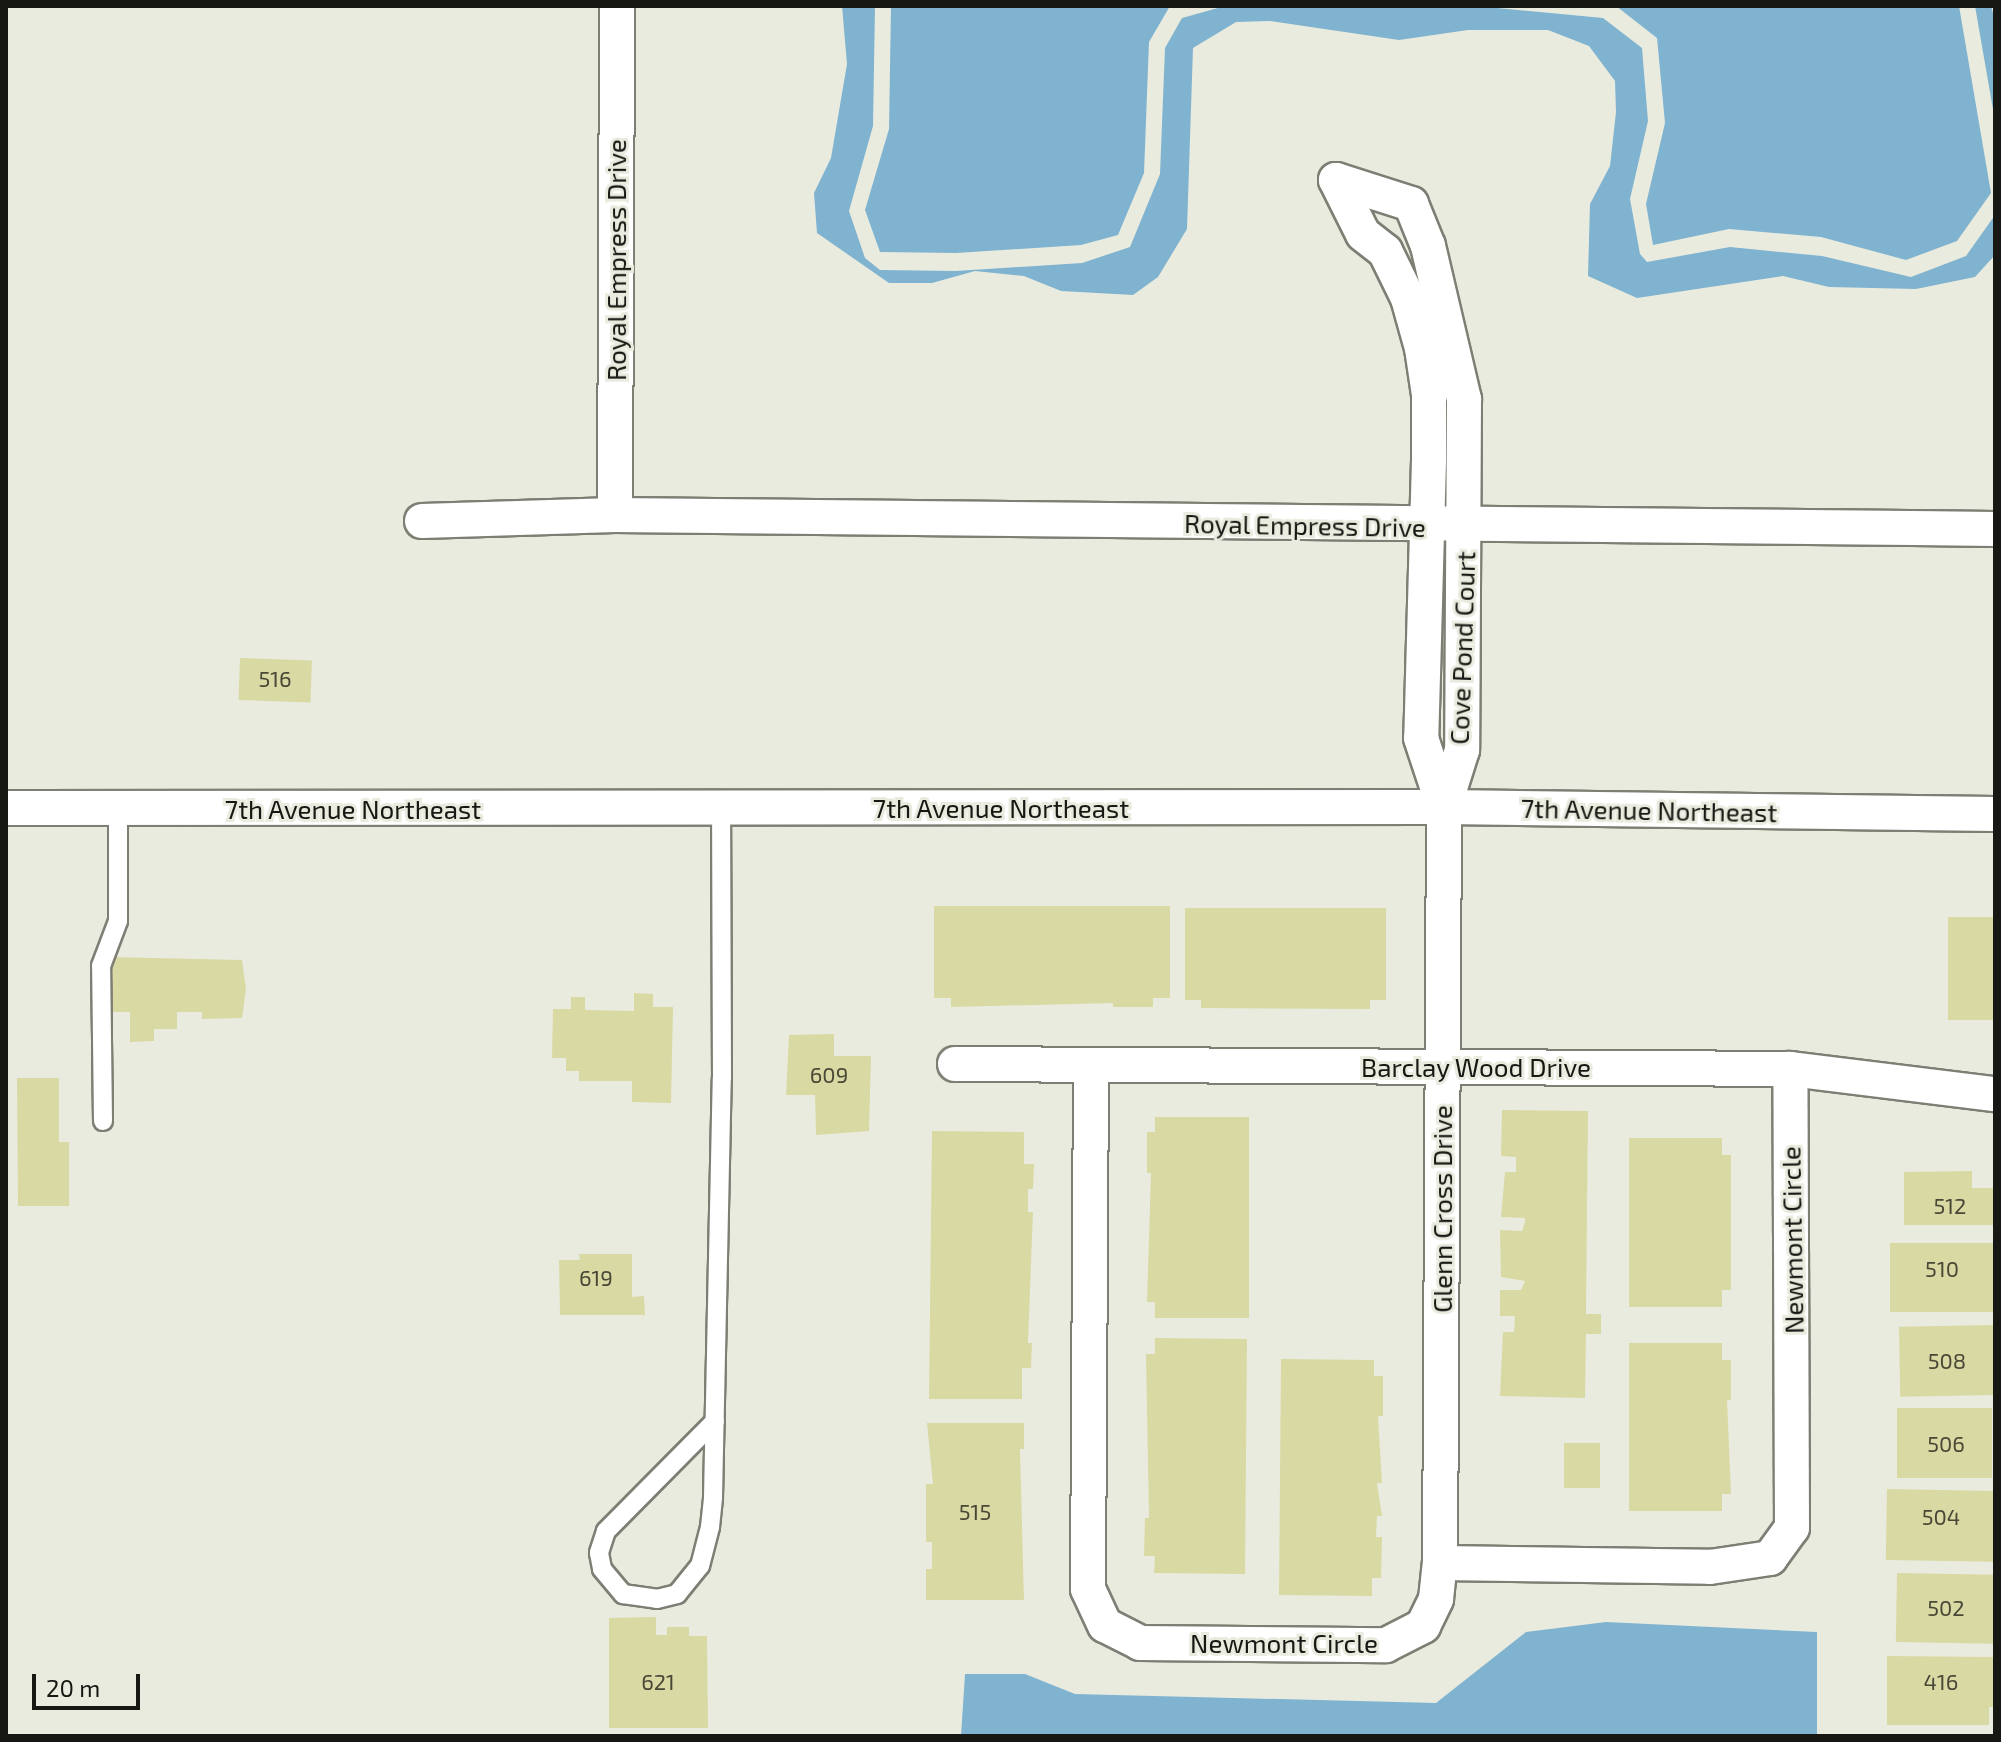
<!DOCTYPE html>
<style>
body{margin:0}
#map{position:relative;width:2001px;height:1742px;overflow:hidden;background:#eaebdf;font-family:"Exo 2",sans-serif}
div>[style]{position:absolute}
.water>*{inset:0;background:#7fb3d0}
.building>*{inset:0;background:#d9d9a4;transform-origin:0 0}
.roads{filter:drop-shadow(2px 0 #7e7e74) drop-shadow(-2px 0 #7e7e74) drop-shadow(0 2px #7e7e74) drop-shadow(0 -2px #7e7e74)}
.service>*{height:18px;margin:-9px;padding:0 9px;transform-origin:9px;border-radius:9px;background:#fff}
.minor>*{height:34px;margin:-17px;padding:0 17px;transform-origin:17px;border-radius:17px;background:#fff}
span{translate:-50% -50%;white-space:nowrap;text-align:center;line-height:1.15;-webkit-text-stroke:6px #eaebdf;paint-order:stroke}
.number-label{font-size:22px;color:#484837}
.number-label span{-webkit-text-stroke-width:0}
.street-label{font-size:26px;color:#171713}
.frame{position:absolute;inset:0;border:8px solid #171713;pointer-events:none}
.scale{position:absolute;left:32px;top:1674px;width:108px;height:36px;box-sizing:border-box;border:4px solid #171713;border-top:0;padding-left:10px;font-size:24px;line-height:28px;white-space:nowrap;color:#171713;-webkit-text-stroke:6px #eaebdf;paint-order:stroke}
</style>
<div id="map">
<div class="water">
<div style="clip-path:polygon(842px 6px,875px 6px,873px 126px,849px 211px,865px 258px,880px 270px,956px 271px,1082px 263px,1130px 247px,1160px 174px,1165px 48px,1182px 18px,1225px 6px,1476px 6px,1603px 18px,1642px 48px,1648px 121px,1630px 199px,1640px 254px,1647px 262px,1730px 247px,1822px 256px,1911px 277px,1966px 256px,1995px 215px,1995px 255px,1975px 277px,1916px 289px,1829px 287px,1783px 276px,1637px 298px,1588px 276px,1590px 204px,1610px 166px,1616px 112px,1615px 81px,1589px 46px,1548px 30px,1468px 30px,1399px 40px,1270px 21px,1236px 22px,1193px 48px,1187px 229px,1158px 277px,1133px 295px,1061px 291px,1024px 276px,975px 271px,932px 283px,889px 283px,817px 233px,814px 193px,831px 158px,847px 64px)"></div>
<div style="clip-path:polygon(891px 6px,1170px 6px,1149px 42px,1144px 173px,1118px 235px,1081px 245px,956px 253px,880px 252px,865px 210px,889px 129px)"></div>
<div style="clip-path:polygon(1616px 6px,1959px 6px,1991px 193px,1957px 241px,1906px 260px,1821px 237px,1729px 229px,1653px 245px,1646px 204px,1665px 123px,1657px 38px)"></div>
<div style="clip-path:polygon(1975px 6px,1991px 6px,1995px 20px,1995px 121px)"></div>
<div style="clip-path:polygon(1606px 1622px,1817px 1632px,1817px 1736px,961px 1736px,965px 1674px,1025px 1674px,1075px 1694px,1436px 1703px,1526px 1632px)"></div>
</div>
<div class="building">
<div style="left:240px;top:658px;width:72px;height:42px;rotate:2deg"></div>
<div style="clip-path:polygon(934px 906px,1170px 906px,1170px 998px,1153px 998px,1153px 1007px,1113px 1007px,1113px 1003px,951px 1007px,951px 998px,934px 998px)"></div>
<div style="clip-path:polygon(1185px 908px,1386px 908px,1386px 1000px,1370px 1000px,1370px 1009px,1201px 1008px,1201px 1000px,1185px 1000px)"></div>
<div style="left:1948px;top:917px;width:47px;height:103px"></div>
<div style="clip-path:polygon(109px 957px,242px 960px,246px 989px,242px 1018px,202px 1019px,202px 1012px,177px 1012px,177px 1029px,154px 1029px,154px 1041px,130px 1042px,130px 1012px,109px 1012px)"></div>
<div style="clip-path:polygon(634px 993px,653px 994px,653px 1007px,673px 1007px,671px 1103px,632px 1102px,632px 1081px,579px 1081px,579px 1071px,566px 1071px,566px 1058px,552px 1058px,553px 1009px,571px 1009px,571px 997px,585px 997px,585px 1010px,634px 1011px)"></div>
<div style="clip-path:polygon(834px 1034px,834px 1056px,871px 1056px,869px 1131px,816px 1135px,815px 1095px,786px 1095px,789px 1035px)"></div>
<div style="clip-path:polygon(17px 1078px,59px 1078px,59px 1142px,69px 1142px,69px 1206px,18px 1206px)"></div>
<div style="clip-path:polygon(1502px 1110px,1588px 1111px,1586px 1314px,1601px 1314px,1601px 1334px,1586px 1334px,1585px 1398px,1500px 1396px,1503px 1332px,1514px 1332px,1515px 1316px,1500px 1316px,1500px 1290px,1521px 1290px,1525px 1281px,1501px 1277px,1500px 1230px,1522px 1231px,1525px 1222px,1525px 1218px,1501px 1217px,1505px 1172px,1516px 1172px,1516px 1157px,1501px 1156px)"></div>
<div style="clip-path:polygon(1155px 1117px,1249px 1117px,1249px 1318px,1155px 1318px,1155px 1302px,1147px 1302px,1151px 1173px,1147px 1173px,1147px 1132px,1155px 1132px)"></div>
<div style="clip-path:polygon(932px 1131px,1024px 1132px,1024px 1164px,1034px 1164px,1033px 1189px,1028px 1189px,1028px 1212px,1033px 1212px,1028px 1343px,1032px 1343px,1031px 1368px,1022px 1368px,1022px 1399px,929px 1399px)"></div>
<div style="clip-path:polygon(1629px 1138px,1722px 1138px,1722px 1155px,1731px 1155px,1731px 1290px,1722px 1290px,1722px 1307px,1629px 1307px)"></div>
<div style="clip-path:polygon(1972px 1171px,1972px 1188px,1995px 1188px,1995px 1225px,1904px 1225px,1904px 1172px)"></div>
<div style="left:1890px;top:1243px;width:105px;height:69px"></div>
<div style="clip-path:polygon(579px 1254px,632px 1254px,632px 1297px,644px 1296px,645px 1315px,560px 1315px,559px 1260px,580px 1260px)"></div>
<div style="left:1994px;top:1325px;width:70px;height:95px;rotate:89deg"></div>
<div style="clip-path:polygon(1155px 1338px,1247px 1339px,1245px 1574px,1154px 1573px,1155px 1556px,1144px 1556px,1145px 1518px,1149px 1518px,1146px 1354px,1155px 1354px)"></div>
<div style="clip-path:polygon(1629px 1343px,1722px 1343px,1722px 1360px,1731px 1360px,1731px 1400px,1727px 1400px,1731px 1494px,1722px 1494px,1722px 1511px,1629px 1511px)"></div>
<div style="clip-path:polygon(1281px 1359px,1374px 1360px,1374px 1376px,1383px 1376px,1383px 1416px,1378px 1416px,1382px 1483px,1377px 1483px,1382px 1516px,1377px 1516px,1376px 1537px,1382px 1537px,1381px 1578px,1372px 1578px,1372px 1596px,1279px 1595px)"></div>
<div style="left:1897px;top:1408px;width:95px;height:70px"></div>
<div style="clip-path:polygon(927px 1423px,1024px 1423px,1024px 1449px,1020px 1449px,1024px 1600px,926px 1600px,926px 1569px,932px 1569px,932px 1542px,926px 1542px,926px 1484px,933px 1484px)"></div>
<div style="left:1564px;top:1443px;width:36px;height:45px"></div>
<div style="left:1887px;top:1489px;width:108px;height:71px;rotate:1deg"></div>
<div style="left:1897px;top:1573px;width:98px;height:69px;rotate:1deg"></div>
<div style="clip-path:polygon(656px 1617px,656px 1635px,667px 1635px,667px 1627px,689px 1627px,689px 1636px,707px 1636px,708px 1728px,609px 1728px,609px 1618px)"></div>
<div style="clip-path:polygon(1887px 1656px,1995px 1657px,1995px 1707px,1989px 1707px,1989px 1725px,1887px 1725px)"></div>
</div>
<div class="roads">
<div class="service">
<div style="left:103px;top:1121px;width:155px;rotate:-90.7deg"></div>
<div style="left:101px;top:966px;width:48px;rotate:-69.3deg"></div>
<div style="left:118px;top:921px;width:113px;rotate:-90deg"></div>
<div style="left:715px;top:1421px;width:155px;rotate:134.7deg"></div>
<div style="left:606px;top:1531px;width:23px;rotate:108deg"></div>
<div style="left:599px;top:1553px;width:16px;rotate:79deg"></div>
<div style="left:602px;top:1569px;width:33px;rotate:50deg"></div>
<div style="left:623px;top:1594px;width:34px;rotate:8deg"></div>
<div style="left:657px;top:1599px;width:21px;rotate:-14deg"></div>
<div style="left:677px;top:1594px;width:36px;rotate:-51deg"></div>
<div style="left:700px;top:1566px;width:40px;rotate:-75.6deg"></div>
<div style="left:710px;top:1527px;width:30px;rotate:-84deg"></div>
<div style="left:713px;top:1497px;width:419px;rotate:-88.8deg"></div>
<div style="left:722px;top:1078px;width:270px;rotate:-90.2deg"></div>
</div>
<div class="minor">
<div style="left:1336px;top:180px;width:79px;rotate:17.7deg"></div>
<div style="left:1411px;top:204px;width:45px;rotate:68deg"></div>
<div style="left:1428px;top:246px;width:157px;rotate:76.8deg"></div>
<div style="left:1464px;top:399px;width:351px;rotate:90.3deg"></div>
<div style="left:1462px;top:750px;width:60px;rotate:107.5deg"></div>
<div style="left:1444px;top:807px;width:756px;rotate:90.3deg"></div>
<div style="left:1336px;top:180px;width:60px;rotate:63.4deg"></div>
<div style="left:1363px;top:234px;width:28px;rotate:38deg"></div>
<div style="left:1385px;top:251px;width:52px;rotate:63.9deg"></div>
<div style="left:1408px;top:298px;width:52px;rotate:74.4deg"></div>
<div style="left:1422px;top:348px;width:48px;rotate:81.5deg"></div>
<div style="left:1429px;top:395px;width:65px;rotate:90deg"></div>
<div style="left:1429px;top:460px;width:278px;rotate:91.6deg"></div>
<div style="left:1421px;top:738px;width:73px;rotate:71.6deg"></div>
<div style="left:615px;top:515px;width:509px;rotate:-89.77deg"></div>
<div style="left:422px;top:521px;width:193px;rotate:-1.8deg"></div>
<div style="left:615px;top:515px;width:1380px;rotate:0.58deg"></div>
<div style="left:6px;top:808px;width:1438px;rotate:-0.04deg"></div>
<div style="left:1444px;top:807px;width:551px;rotate:0.73deg"></div>
<div style="left:955px;top:1064px;width:835px;rotate:0.34deg"></div>
<div style="left:1790px;top:1069px;width:207px;rotate:7deg"></div>
<div style="left:1091px;top:1066px;width:523px;rotate:90.33deg"></div>
<div style="left:1088px;top:1589px;width:40px;rotate:65deg"></div>
<div style="left:1105px;top:1625px;width:39px;rotate:27deg"></div>
<div style="left:1140px;top:1643px;width:246px;rotate:0.5deg"></div>
<div style="left:1386px;top:1645px;width:42px;rotate:-27.2deg"></div>
<div style="left:1423px;top:1626px;width:30px;rotate:-64deg"></div>
<div style="left:1436px;top:1599px;width:36px;rotate:-84deg"></div>
<div style="left:1440px;top:1563px;width:270px;rotate:0.8deg"></div>
<div style="left:1710px;top:1567px;width:61px;rotate:-8.5deg"></div>
<div style="left:1770px;top:1558px;width:37px;rotate:-54deg"></div>
<div style="left:1792px;top:1528px;width:459px;rotate:-90.2deg"></div>
</div>
</div>
<div class="number-label">
<span style="left:275px;top:679px">516</span>
<span style="left:829px;top:1075px">609</span>
<span style="left:1950px;top:1206px">512</span>
<span style="left:1942px;top:1269px">510</span>
<span style="left:596px;top:1278px">619</span>
<span style="left:1947px;top:1361px">508</span>
<span style="left:1946px;top:1444px">506</span>
<span style="left:975px;top:1512px">515</span>
<span style="left:1941px;top:1517px">504</span>
<span style="left:1946px;top:1608px">502</span>
<span style="left:658px;top:1682px">621</span>
<span style="left:1941px;top:1682px">416</span>
</div>
<div class="street-label">
<span style="left:616px;top:260px;rotate:-90deg">Royal Empress Drive</span>
<span style="left:1305px;top:525px;rotate:1deg">Royal Empress Drive</span>
<span style="left:1462px;top:648px;rotate:-88deg">Cove Pond Court</span>
<span style="left:1001px;top:808px">7th Avenue Northeast</span>
<span style="left:353px;top:809px">7th Avenue Northeast</span>
<span style="left:1649px;top:810px;rotate:1deg">7th Avenue Northeast</span>
<span style="left:1476px;top:1067px">Barclay Wood Drive</span>
<span style="left:1442px;top:1209px;rotate:-90deg">Glenn Cross Drive</span>
<span style="left:1792px;top:1240px;rotate:-91deg">Newmont Circle</span>
<span style="left:1284px;top:1643px">Newmont Circle</span>
</div>
<div class="frame"></div>
<div class="scale">20 m</div>
</div>
